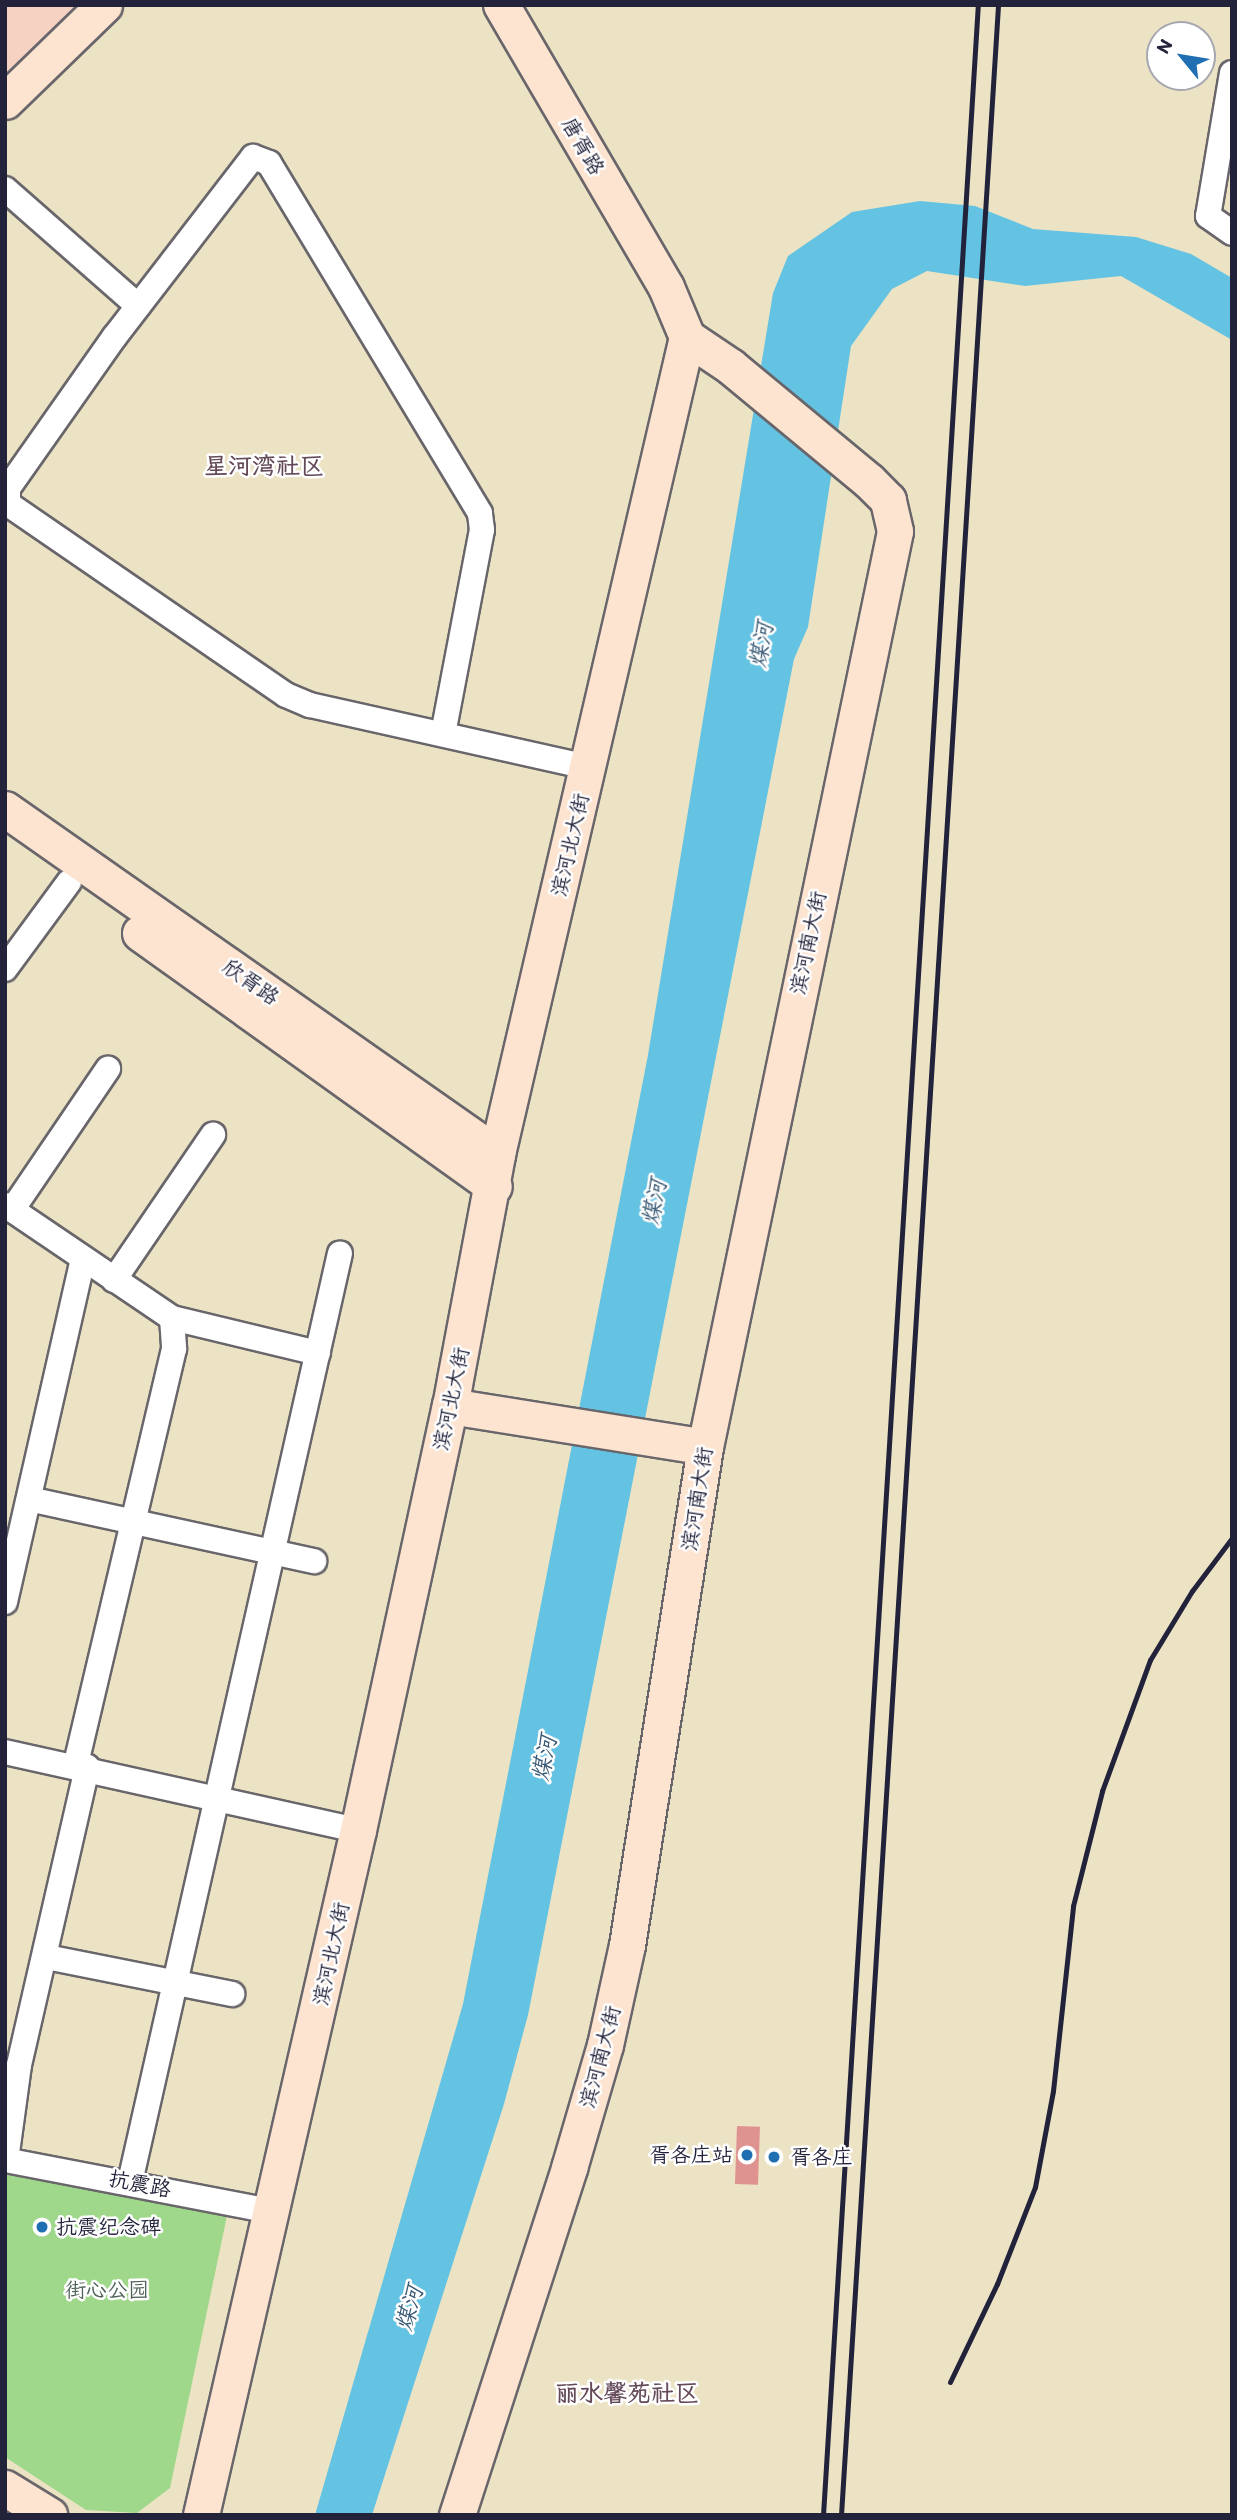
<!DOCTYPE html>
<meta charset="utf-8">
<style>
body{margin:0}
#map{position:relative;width:1237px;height:2520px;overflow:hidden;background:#ece3c4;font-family:Itim,"LXGW WenKai TC",sans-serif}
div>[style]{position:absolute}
.built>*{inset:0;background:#f5d2c2}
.green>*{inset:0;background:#9fd88a}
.water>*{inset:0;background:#64c3e2}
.building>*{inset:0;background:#df9391;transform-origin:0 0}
.roads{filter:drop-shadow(2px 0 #69666b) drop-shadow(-2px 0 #69666b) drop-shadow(0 2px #69666b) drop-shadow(0 -2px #69666b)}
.street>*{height:24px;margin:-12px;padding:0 12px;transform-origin:12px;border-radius:12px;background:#fff}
.secondary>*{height:35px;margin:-17.5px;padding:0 17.5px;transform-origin:17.5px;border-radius:17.5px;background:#fde4d0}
.rail>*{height:5px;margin:-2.5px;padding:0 2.5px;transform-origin:2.5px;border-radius:2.5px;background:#22223b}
.dots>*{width:19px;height:19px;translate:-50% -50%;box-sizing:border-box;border:4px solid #fff;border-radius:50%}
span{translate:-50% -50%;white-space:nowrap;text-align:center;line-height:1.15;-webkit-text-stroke:5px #fff;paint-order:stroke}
.street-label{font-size:21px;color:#22223b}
.poi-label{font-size:21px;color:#22223b}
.right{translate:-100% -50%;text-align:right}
.left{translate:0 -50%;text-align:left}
.park-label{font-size:21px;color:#4e6257}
.water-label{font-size:23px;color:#395a75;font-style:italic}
.quarter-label{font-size:24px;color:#644a59;font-weight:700}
.frame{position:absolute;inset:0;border:7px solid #22223b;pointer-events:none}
.north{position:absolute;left:1146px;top:21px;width:70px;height:70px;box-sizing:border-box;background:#fff;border:2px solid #a7a7b1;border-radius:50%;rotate:300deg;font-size:19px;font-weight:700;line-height:28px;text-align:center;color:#22223b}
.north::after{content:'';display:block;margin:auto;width:24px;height:32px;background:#1f6fb2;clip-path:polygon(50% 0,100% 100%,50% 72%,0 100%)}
</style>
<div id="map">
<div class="built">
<div style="clip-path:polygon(5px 5px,79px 5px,5px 80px)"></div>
</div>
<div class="green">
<div style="clip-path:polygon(5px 2169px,228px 2211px,170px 2488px,137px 2513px,86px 2510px,5px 2457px)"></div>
</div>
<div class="water">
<div style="clip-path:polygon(920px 201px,975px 206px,1033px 229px,1136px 237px,1191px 254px,1232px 278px,1232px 340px,1121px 276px,1025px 286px,927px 271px,892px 289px,851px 346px,808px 627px,794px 659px,528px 2015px,504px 2104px,372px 2515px,315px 2515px,463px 2004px,648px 1055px,773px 293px,788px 256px,852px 212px)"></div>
</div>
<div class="building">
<div style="left:737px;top:2126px;width:23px;height:58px;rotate:2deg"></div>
</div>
<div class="roads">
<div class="street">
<div style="left:1232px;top:73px;width:145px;rotate:99.5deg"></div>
<div style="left:1208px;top:216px;width:29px;rotate:35deg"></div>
<div style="left:5px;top:189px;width:177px;rotate:41.3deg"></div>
<div style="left:443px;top:734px;width:208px;rotate:-79.2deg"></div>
<div style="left:482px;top:530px;width:17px;rotate:-97deg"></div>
<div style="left:480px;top:513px;width:409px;rotate:-121.1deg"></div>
<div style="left:269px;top:163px;width:17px;rotate:-159deg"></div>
<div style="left:253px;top:157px;width:226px;rotate:127.6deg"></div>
<div style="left:115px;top:336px;width:186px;rotate:125.1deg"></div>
<div style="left:8px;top:488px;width:16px;rotate:90deg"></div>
<div style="left:8px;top:504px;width:337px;rotate:34.5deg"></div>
<div style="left:286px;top:695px;width:26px;rotate:23deg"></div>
<div style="left:310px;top:705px;width:285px;rotate:12.6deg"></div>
<div style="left:5px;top:969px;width:108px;rotate:-53.7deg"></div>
<div style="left:5px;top:1205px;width:202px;rotate:34.1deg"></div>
<div style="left:172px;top:1318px;width:31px;rotate:86deg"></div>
<div style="left:174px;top:1349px;width:427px;rotate:103.3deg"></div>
<div style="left:12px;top:1210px;width:171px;rotate:-55.8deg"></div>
<div style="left:114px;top:1280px;width:176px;rotate:-55.7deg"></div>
<div style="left:172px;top:1318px;width:150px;rotate:13.5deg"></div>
<div style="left:29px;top:1499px;width:292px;rotate:12.3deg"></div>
<div style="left:5px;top:1602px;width:351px;rotate:-77.2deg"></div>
<div style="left:5px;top:1752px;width:362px;rotate:12.5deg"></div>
<div style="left:47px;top:1957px;width:189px;rotate:11.3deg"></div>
<div style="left:5px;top:2160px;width:274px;rotate:10.9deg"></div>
<div style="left:6px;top:2160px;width:96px;rotate:-82.2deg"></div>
<div style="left:19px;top:2065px;width:306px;rotate:-77.1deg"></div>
<div style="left:130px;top:2182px;width:952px;rotate:-77.26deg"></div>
</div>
<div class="secondary">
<div style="left:5px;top:101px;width:138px;rotate:-44.1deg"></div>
<div style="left:5px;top:809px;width:601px;rotate:35.04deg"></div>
<div style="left:140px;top:933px;width:435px;rotate:35.6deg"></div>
<div style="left:450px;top:1406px;width:258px;rotate:9.1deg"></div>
<div style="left:5px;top:2488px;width:52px;rotate:31.5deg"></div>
<div style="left:201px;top:2515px;width:703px;rotate:-77.09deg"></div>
<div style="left:358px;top:1830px;width:434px;rotate:-77.8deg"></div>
<div style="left:450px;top:1406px;width:256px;rotate:-79.4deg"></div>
<div style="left:497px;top:1154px;width:839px;rotate:-76.91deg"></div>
<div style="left:687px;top:337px;width:54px;rotate:-112.8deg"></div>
<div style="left:666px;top:287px;width:327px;rotate:-120.3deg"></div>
<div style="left:457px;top:2515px;width:365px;rotate:-72.1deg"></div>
<div style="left:569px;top:2168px;width:128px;rotate:-73.7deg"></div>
<div style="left:605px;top:2045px;width:102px;rotate:-77.6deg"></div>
<div style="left:627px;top:1945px;width:504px;rotate:-81.1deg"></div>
<div style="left:705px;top:1447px;width:935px;rotate:-78.28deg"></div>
<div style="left:895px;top:531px;width:32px;rotate:-103deg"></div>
<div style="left:888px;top:500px;width:27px;rotate:-135deg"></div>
<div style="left:869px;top:481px;width:180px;rotate:-140.4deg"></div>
<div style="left:730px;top:366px;width:52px;rotate:-146deg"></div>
</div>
</div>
<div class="rail">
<div style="left:950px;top:2382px;width:109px;rotate:-64.4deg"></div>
<div style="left:997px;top:2284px;width:104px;rotate:-68.6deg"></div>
<div style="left:1035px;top:2187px;width:98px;rotate:-79.4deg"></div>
<div style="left:1053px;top:2091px;width:186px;rotate:-83.8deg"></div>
<div style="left:1073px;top:1906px;width:119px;rotate:-75.8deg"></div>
<div style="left:1102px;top:1791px;width:140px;rotate:-69.9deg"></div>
<div style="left:1150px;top:1660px;width:81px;rotate:-58.7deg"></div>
<div style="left:1192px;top:1591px;width:66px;rotate:-53deg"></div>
<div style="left:823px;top:2515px;width:2515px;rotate:-86.47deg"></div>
<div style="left:841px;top:2515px;width:2515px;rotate:-86.42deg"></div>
</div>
<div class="dots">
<div style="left:747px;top:2155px;background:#1f6fb2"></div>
<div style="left:774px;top:2157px;background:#1f6fb2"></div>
<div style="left:42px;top:2227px;background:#1f6fb2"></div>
</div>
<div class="street-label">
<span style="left:583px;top:146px;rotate:60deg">唐胥路</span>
<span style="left:570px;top:845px;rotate:-77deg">滨河北大街</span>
<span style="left:808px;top:943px;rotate:-78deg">滨河南大街</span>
<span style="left:251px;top:982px;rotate:35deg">欣胥路</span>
<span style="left:451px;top:1399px;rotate:-78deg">滨河北大街</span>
<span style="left:697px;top:1499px;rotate:-81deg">滨河南大街</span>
<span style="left:331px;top:1954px;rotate:-78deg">滨河北大街</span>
<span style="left:600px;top:2057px;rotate:-75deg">滨河南大街</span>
<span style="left:140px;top:2184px;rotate:11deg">抗震路</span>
</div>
<div class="poi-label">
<span class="right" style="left:733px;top:2155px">胥各庄站</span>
<span class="left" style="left:790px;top:2157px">胥各庄</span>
<span class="left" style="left:56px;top:2227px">抗震纪念碑</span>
</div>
<div class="park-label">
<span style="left:107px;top:2290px">街心公园</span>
</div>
<div class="water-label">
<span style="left:761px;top:645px;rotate:-80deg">煤河</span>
<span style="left:654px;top:1202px;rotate:-79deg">煤河</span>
<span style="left:544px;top:1758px;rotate:-79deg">煤河</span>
<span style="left:409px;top:2308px;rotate:-74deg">煤河</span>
</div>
<div class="quarter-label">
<span style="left:264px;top:466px">星河湾社区</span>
<span style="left:627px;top:2393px">丽水馨苑社区</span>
</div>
<div class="frame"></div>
<div class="north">N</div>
</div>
